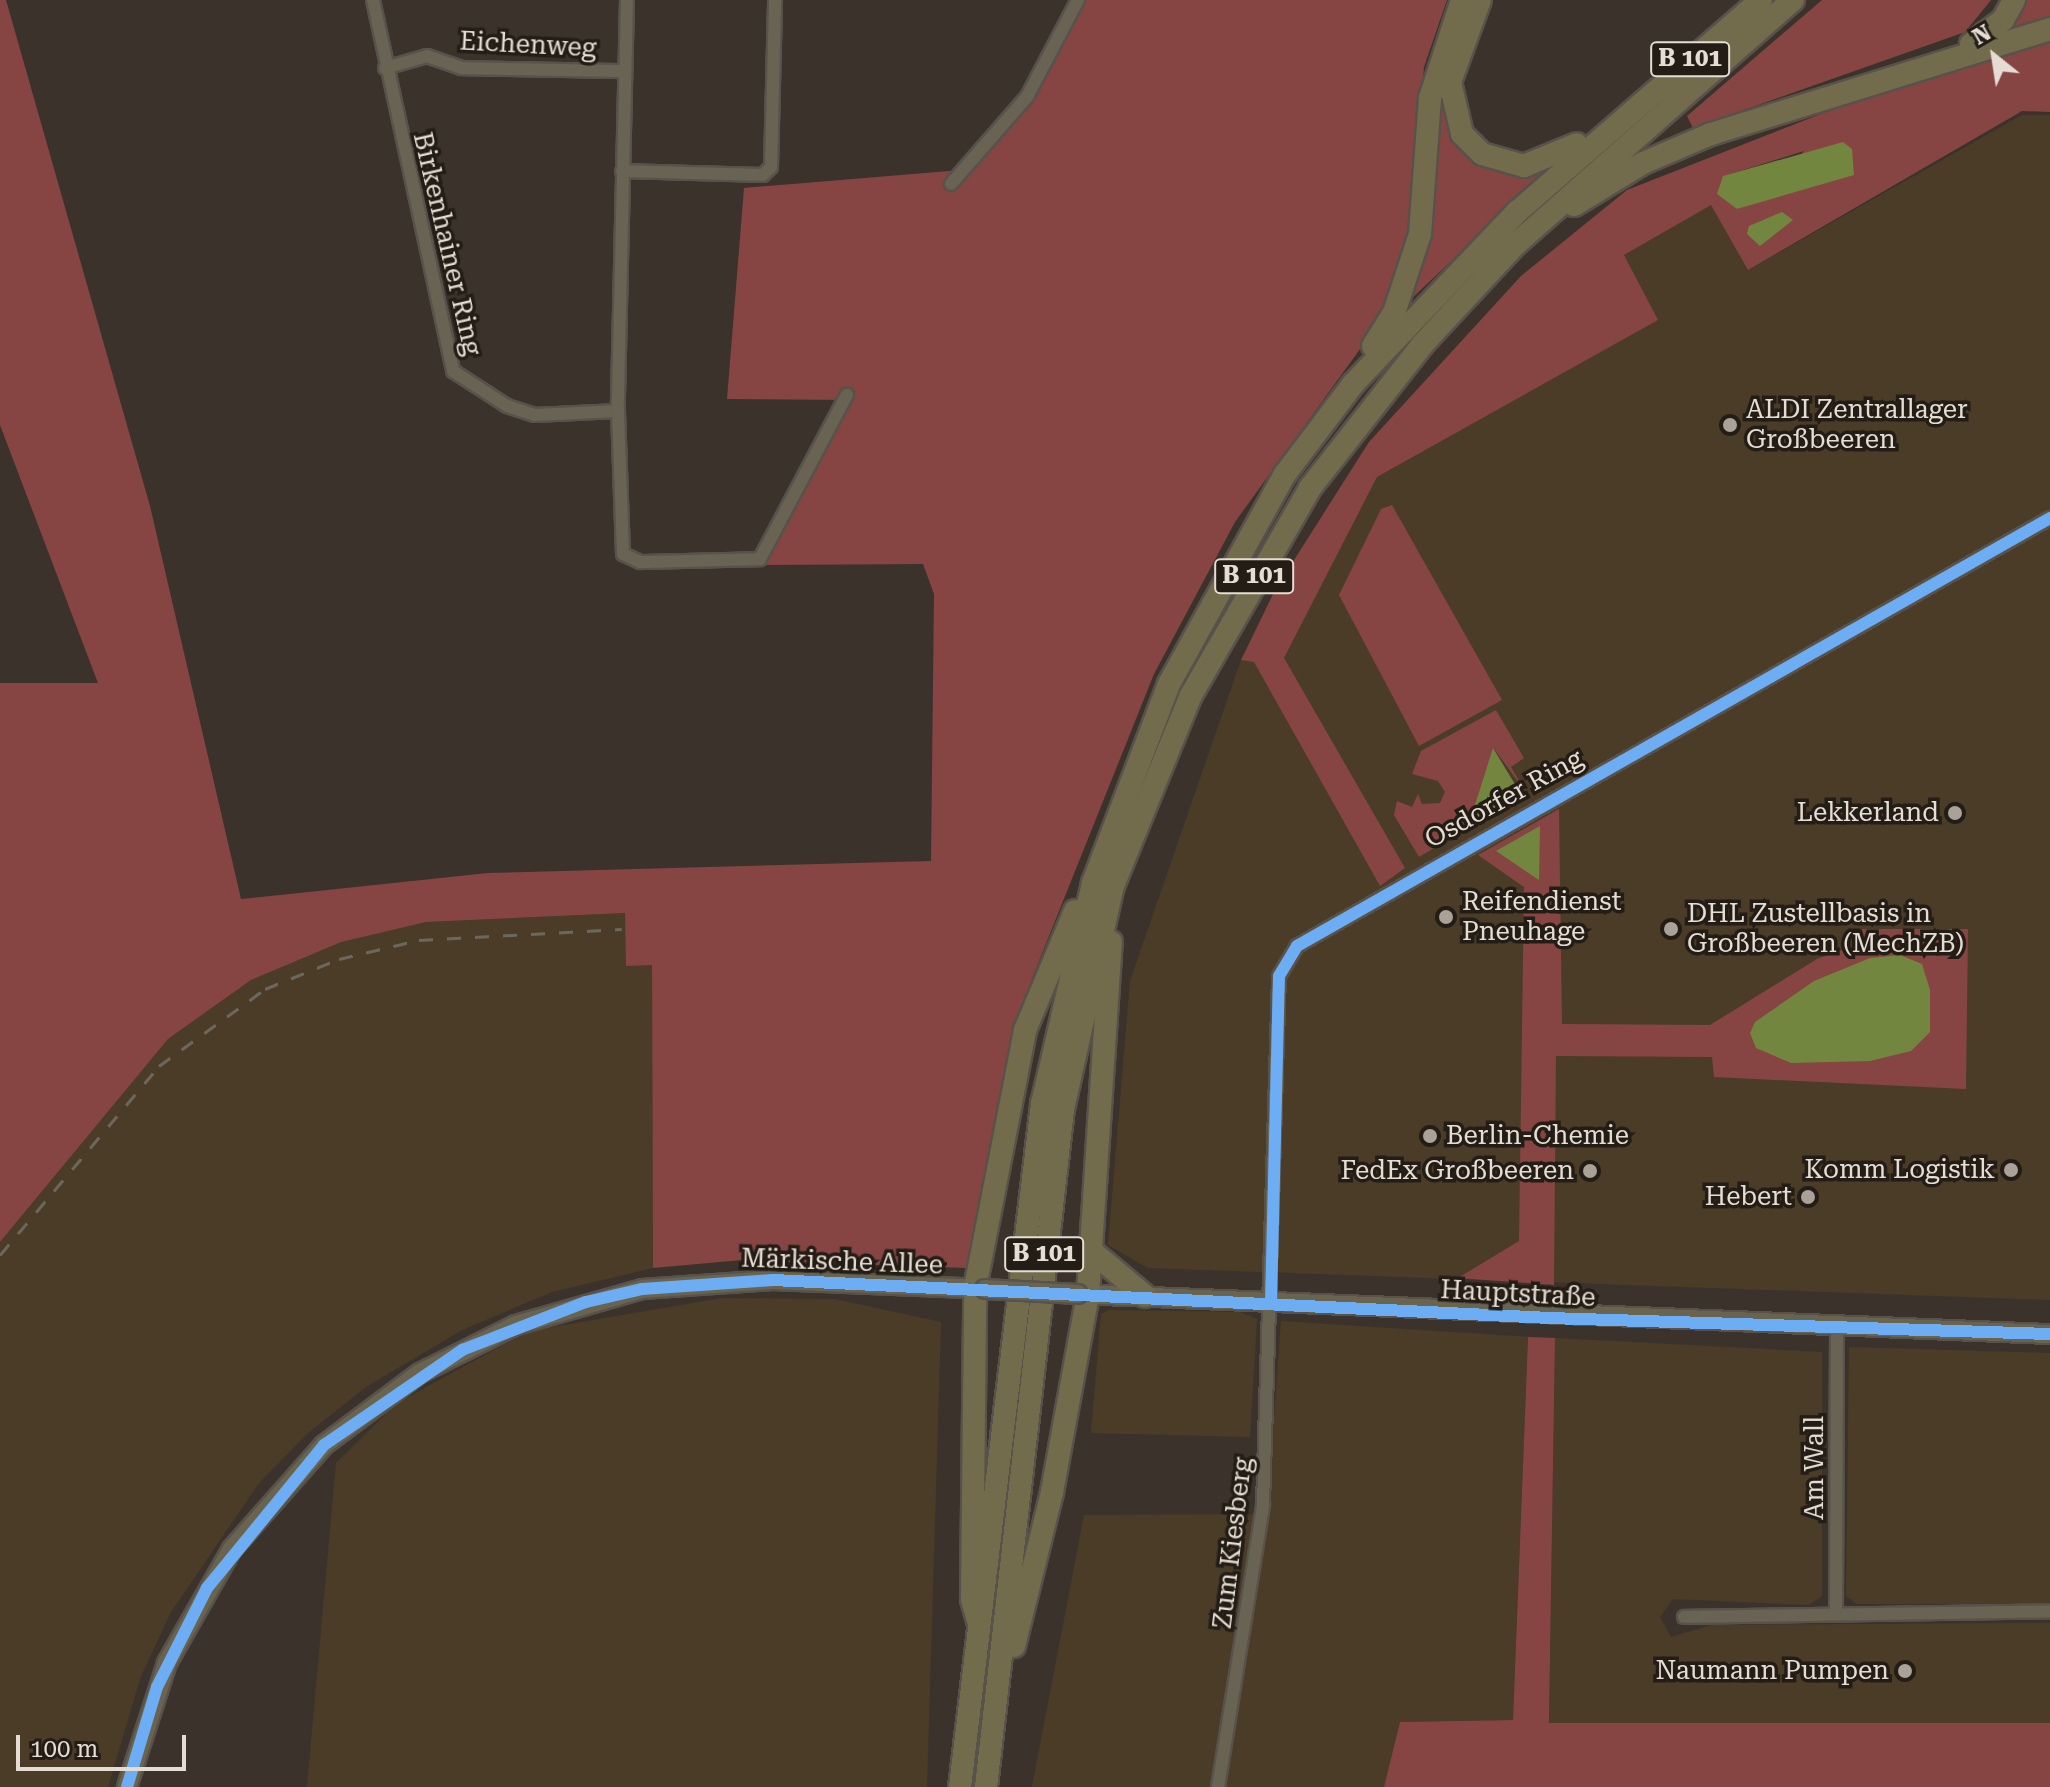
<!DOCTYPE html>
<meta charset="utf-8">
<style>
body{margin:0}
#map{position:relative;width:2050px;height:1787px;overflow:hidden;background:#3b332b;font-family:"Roboto Serif",serif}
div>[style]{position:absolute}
.built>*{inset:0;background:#4b3c28}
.green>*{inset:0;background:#864542}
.water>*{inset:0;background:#738640}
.roads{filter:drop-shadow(2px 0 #58524b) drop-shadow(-2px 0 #58524b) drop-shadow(0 2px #58524b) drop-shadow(0 -2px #58524b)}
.street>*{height:12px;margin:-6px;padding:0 6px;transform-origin:6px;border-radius:6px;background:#686352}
.secondary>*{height:18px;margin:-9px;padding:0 9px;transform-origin:9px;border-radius:9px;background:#6a644f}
.highway>*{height:22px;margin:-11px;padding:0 11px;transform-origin:11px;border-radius:11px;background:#726c4c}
.rail>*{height:3px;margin-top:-1.5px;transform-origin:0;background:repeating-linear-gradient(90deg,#6b685b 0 14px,transparent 0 28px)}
.bridges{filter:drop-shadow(2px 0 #58524b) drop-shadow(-2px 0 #58524b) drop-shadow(0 2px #58524b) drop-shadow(0 -2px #58524b)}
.secondary-bridge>*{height:18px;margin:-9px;padding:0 9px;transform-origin:9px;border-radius:9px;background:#6a644f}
.cycleway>*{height:12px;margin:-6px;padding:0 6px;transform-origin:6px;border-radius:6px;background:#6dadf4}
.dots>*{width:22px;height:22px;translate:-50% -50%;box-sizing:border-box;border:4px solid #231d16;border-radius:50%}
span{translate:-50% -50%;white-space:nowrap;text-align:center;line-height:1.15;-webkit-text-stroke:7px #231d16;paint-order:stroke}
.shield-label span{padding:2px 6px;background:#231d16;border:2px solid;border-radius:6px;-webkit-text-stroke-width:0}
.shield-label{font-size:24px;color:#e5ddd4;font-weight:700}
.street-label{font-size:26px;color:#e5ddd4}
.poi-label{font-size:26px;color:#e5ddd4}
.left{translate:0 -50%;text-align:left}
.right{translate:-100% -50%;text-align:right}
.north{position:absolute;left:1954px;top:16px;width:80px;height:80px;-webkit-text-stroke:6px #231d16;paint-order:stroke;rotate:330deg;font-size:22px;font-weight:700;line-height:32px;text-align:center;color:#e5ddd4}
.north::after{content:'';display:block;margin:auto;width:28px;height:36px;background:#e5ddd4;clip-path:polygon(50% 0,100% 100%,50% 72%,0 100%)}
.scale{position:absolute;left:16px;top:1735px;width:170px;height:36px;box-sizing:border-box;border:4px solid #e5ddd4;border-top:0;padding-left:10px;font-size:24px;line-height:28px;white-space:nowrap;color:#e5ddd4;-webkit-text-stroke:6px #231d16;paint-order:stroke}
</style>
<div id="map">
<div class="built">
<div style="clip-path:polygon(2022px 115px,2050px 115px,2050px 1300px,1148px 1268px,1108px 1245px,1130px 981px,1241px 660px,1284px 657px,1377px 477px,1657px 320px,1624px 255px,1711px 204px,1748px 270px)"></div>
<div style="clip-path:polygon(626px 913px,652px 965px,653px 1268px,552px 1292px,462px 1330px,366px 1387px,308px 1433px,259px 1483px,171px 1612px,141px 1676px,108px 1787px,0 1787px,0 1242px,168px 1039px,251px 980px,341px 941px,426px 922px)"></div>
<div style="clip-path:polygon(722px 1298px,835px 1299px,941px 1322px,927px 1787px,307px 1787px,336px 1463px,397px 1403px,529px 1331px)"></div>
<div style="clip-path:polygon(1109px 1310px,1240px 1312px,1257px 1319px,1250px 1437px,1091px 1433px,1101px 1314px)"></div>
<div style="clip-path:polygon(1281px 1321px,1528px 1337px,1513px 1720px,1400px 1722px,1384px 1787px,1032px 1787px,1084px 1515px,1267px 1514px)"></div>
<div style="clip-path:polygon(1555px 1338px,1822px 1352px,1822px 1596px,1809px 1605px,1673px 1599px,1660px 1617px,1671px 1637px,1712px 1625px,2050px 1623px,2050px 1723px,1549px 1724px)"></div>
<div style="clip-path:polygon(1849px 1347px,2050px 1353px,2050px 1604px,1857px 1604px,1846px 1596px)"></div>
</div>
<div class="green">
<div style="clip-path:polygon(0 0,6px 0,150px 506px,241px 899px,488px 873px,931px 861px,934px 594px,923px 564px,762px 565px,850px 400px,727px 399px,744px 188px,961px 170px,1027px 97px,1078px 0,1447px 0,1424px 67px,1410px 240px,1396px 287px,1376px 327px,1235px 522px,1154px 674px,1013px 1026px,966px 1268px,742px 1260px,653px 1268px,652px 965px,626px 966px,625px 913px,426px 922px,341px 942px,251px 980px,168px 1039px,0 1242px,0 683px,98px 683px,0 425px)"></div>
<div style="clip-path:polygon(1822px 0,1991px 0,1965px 32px,1693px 128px,1687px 116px)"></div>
<div style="clip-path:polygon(2019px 0,2050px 0,2050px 23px,2000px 39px)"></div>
<div style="clip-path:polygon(evenodd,2050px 42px,2050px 112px,2022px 111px,1748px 270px,1711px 205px,1624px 255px,1658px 320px,1377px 477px,1284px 658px,1405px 868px,1380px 886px,1254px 662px,1241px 660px,1275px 590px,1369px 442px,1521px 276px,1627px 190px,1831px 110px,2050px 42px,1804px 151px,1761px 200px,1737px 209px,1724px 176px,1804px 151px)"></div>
<div style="clip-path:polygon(1443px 87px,1450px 126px,1520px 172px,1547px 171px,1410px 300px,1429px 236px,1433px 129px)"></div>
<div style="clip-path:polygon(1392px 505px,1502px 700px,1419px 746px,1339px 595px,1381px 509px)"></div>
<div style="clip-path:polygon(1496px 710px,1524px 758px,1511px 767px,1525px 791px,1494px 749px,1470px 823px,1526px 793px,1419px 857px,1394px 815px,1397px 801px,1412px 807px,1418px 794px,1422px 804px,1440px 803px,1445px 792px,1438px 781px,1412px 774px,1421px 751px)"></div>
<div style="clip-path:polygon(1559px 809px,1562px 1024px,1710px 1025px,1817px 959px,1858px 944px,1862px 929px,1968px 929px,1966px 1089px,1714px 1077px,1712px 1057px,1556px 1056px,1554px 1285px,1458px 1278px,1519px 1241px,1524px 887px,1478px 855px)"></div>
<div style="clip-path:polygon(1528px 1337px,1555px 1338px,1549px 1723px,2050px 1723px,2050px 1787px,1384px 1787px,1400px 1722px,1513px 1720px)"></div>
</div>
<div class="water">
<div style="clip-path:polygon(1843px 142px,1852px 149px,1854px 175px,1737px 209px,1717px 194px,1723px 176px)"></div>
<div style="clip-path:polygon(1782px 212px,1793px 220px,1760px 246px,1747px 234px,1749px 226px)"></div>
<div style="clip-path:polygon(1493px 748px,1521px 794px,1469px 824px)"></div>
<div style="clip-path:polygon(1540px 826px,1539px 880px,1496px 851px)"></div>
<div style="clip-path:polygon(1900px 955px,1922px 964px,1930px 990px,1930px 1032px,1911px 1051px,1870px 1061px,1791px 1063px,1756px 1048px,1750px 1033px,1755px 1022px,1814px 981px,1870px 958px)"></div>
</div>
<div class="roads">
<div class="street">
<div style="left:373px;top:0;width:380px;rotate:77.8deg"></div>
<div style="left:453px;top:371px;width:64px;rotate:32.9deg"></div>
<div style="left:507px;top:406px;width:29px;rotate:18deg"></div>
<div style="left:535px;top:415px;width:83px;rotate:-2.8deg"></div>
<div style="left:627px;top:0;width:411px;rotate:91.3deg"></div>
<div style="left:618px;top:411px;width:143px;rotate:88deg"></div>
<div style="left:623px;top:554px;width:19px;rotate:25deg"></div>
<div style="left:640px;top:562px;width:120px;rotate:-1.4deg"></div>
<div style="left:760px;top:559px;width:186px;rotate:-62.1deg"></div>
<div style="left:385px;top:68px;width:44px;rotate:-15.9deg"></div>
<div style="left:427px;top:56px;width:36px;rotate:19deg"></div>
<div style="left:461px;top:68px;width:163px;rotate:1.1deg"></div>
<div style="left:622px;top:171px;width:141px;rotate:1.6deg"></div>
<div style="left:763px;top:175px;width:11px;rotate:-45deg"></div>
<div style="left:771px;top:167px;width:167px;rotate:-88.6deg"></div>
<div style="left:951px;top:184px;width:116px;rotate:-48.9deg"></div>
<div style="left:1027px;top:97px;width:110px;rotate:-62.3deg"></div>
<div style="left:1836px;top:1610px;width:283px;rotate:-89.8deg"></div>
<div style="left:1684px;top:1617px;width:366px;rotate:-0.9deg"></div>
<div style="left:1218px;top:1787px;width:286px;rotate:-80.9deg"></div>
<div style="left:1263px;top:1505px;width:529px;rotate:-88.27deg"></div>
<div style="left:1279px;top:976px;width:35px;rotate:-59deg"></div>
<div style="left:1297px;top:946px;width:866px;rotate:-29.61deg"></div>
</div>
<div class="secondary">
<div style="left:1078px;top:1294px;width:973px;rotate:2.36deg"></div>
<div style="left:127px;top:1787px;width:130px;rotate:-72.1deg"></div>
<div style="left:167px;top:1663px;width:131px;rotate:-60.3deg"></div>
<div style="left:232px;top:1549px;width:139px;rotate:-48.5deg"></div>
<div style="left:324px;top:1445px;width:120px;rotate:-36.9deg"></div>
<div style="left:420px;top:1373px;width:107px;rotate:-26.6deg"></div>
<div style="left:516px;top:1325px;width:131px;rotate:-15.9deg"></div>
<div style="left:642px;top:1289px;width:131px;rotate:-3.9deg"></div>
<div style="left:773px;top:1280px;width:212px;rotate:2.4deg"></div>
</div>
<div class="highway">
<div style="left:1480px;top:0;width:87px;rotate:110.1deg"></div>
<div style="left:1450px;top:82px;width:53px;rotate:77deg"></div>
<div style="left:1462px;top:134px;width:28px;rotate:45deg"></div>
<div style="left:1482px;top:154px;width:44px;rotate:15.9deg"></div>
<div style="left:1524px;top:166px;width:57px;rotate:-22.5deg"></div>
<div style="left:1971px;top:44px;width:40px;rotate:-37deg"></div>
<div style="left:2003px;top:20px;width:23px;rotate:-61deg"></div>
<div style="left:1574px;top:205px;width:81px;rotate:-31.3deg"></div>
<div style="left:1643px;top:163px;width:74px;rotate:-23.1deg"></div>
<div style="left:1711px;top:134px;width:355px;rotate:-17.2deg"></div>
<div style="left:1373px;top:346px;width:39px;rotate:-58deg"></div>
<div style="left:1394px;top:313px;width:83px;rotate:-71.8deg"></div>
<div style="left:1420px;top:234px;width:136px;rotate:-85.8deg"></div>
<div style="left:1430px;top:98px;width:103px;rotate:-71.9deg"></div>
<div style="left:1089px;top:1249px;width:73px;rotate:40deg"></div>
<div style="left:979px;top:1624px;width:26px;rotate:-106deg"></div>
<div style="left:972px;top:1599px;width:311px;rotate:-89.4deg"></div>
<div style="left:975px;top:1288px;width:263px;rotate:-79deg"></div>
<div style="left:1025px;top:1030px;width:129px;rotate:-67.2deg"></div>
<div style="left:1014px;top:1646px;width:159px;rotate:-76.1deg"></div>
<div style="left:1052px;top:1492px;width:201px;rotate:-79.7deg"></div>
<div style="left:1088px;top:1294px;width:353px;rotate:-86.3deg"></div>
<div style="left:960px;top:1787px;width:688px;rotate:-83.15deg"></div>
<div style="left:1042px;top:1104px;width:227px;rotate:-77deg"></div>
<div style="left:1093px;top:883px;width:213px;rotate:-69.1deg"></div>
<div style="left:1169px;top:684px;width:240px;rotate:-61.1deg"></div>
<div style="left:1285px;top:474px;width:113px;rotate:-52.9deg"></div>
<div style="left:1353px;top:384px;width:238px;rotate:-46.4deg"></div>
<div style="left:1517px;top:212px;width:323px;rotate:-41deg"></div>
<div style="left:986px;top:1787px;width:682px;rotate:-83.52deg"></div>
<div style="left:1063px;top:1109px;width:229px;rotate:-77.4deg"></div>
<div style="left:1113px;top:886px;width:204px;rotate:-67.8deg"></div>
<div style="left:1190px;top:697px;width:241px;rotate:-60.1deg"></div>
<div style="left:1310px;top:488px;width:182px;rotate:-51.9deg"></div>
<div style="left:1422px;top:345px;width:138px;rotate:-47.1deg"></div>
<div style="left:1516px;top:244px;width:369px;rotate:-41.4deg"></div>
</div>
</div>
<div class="rail">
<div style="left:0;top:1255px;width:247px;rotate:-49.9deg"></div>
<div style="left:159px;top:1066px;width:131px;rotate:-36deg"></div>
<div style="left:265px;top:989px;width:80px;rotate:-22.1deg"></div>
<div style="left:339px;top:959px;width:82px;rotate:-13.4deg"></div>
<div style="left:419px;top:940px;width:203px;rotate:-3.1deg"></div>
</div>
<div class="bridges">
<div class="secondary-bridge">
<div style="left:985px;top:1289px;width:93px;rotate:3.1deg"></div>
</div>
</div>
<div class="cycleway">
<div style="left:1271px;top:1302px;width:326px;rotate:-88.6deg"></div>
<div style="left:1279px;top:976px;width:35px;rotate:-59deg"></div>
<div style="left:1297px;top:946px;width:866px;rotate:-29.61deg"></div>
<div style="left:127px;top:1787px;width:104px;rotate:-73.3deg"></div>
<div style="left:157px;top:1687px;width:111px;rotate:-63.2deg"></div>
<div style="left:207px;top:1588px;width:185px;rotate:-50.7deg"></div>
<div style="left:324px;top:1445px;width:168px;rotate:-34.5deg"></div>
<div style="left:462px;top:1350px;width:133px;rotate:-21.2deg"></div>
<div style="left:586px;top:1302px;width:57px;rotate:-13.1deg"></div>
<div style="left:642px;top:1289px;width:131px;rotate:-3.9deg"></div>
<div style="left:773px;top:1280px;width:777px;rotate:2.8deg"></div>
<div style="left:1549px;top:1318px;width:501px;rotate:1.83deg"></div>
</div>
<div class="dots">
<div style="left:1730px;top:425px;background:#aaa299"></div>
<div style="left:1955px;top:813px;background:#aaa299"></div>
<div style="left:1446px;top:917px;background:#aaa299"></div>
<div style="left:1671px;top:929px;background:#aaa299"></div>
<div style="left:1430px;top:1136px;background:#aaa299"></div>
<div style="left:2011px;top:1170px;background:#aaa299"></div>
<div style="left:1590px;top:1171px;background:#aaa299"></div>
<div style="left:1808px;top:1197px;background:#aaa299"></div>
<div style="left:1905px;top:1671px;background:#aaa299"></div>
</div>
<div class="shield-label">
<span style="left:1690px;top:59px">B 101</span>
<span style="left:1254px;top:576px">B 101</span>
<span style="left:1044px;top:1254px">B 101</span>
</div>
<div class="street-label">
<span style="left:528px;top:45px;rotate:3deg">Eichenweg</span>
<span style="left:447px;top:244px;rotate:77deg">Birkenhainer Ring</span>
<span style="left:1504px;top:799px;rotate:-29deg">Osdorfer Ring</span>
<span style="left:842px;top:1262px;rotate:2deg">Märkische Allee</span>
<span style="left:1518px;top:1294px;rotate:3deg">Hauptstraße</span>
<span style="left:1815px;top:1468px;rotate:-90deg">Am Wall</span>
<span style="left:1233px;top:1543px;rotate:-83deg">Zum Kiesberg</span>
</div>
<div class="poi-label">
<span class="left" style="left:1746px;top:425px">ALDI Zentrallager<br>Großbeeren</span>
<span class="right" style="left:1939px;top:813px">Lekkerland</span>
<span class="left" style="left:1462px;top:917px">Reifendienst<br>Pneuhage</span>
<span class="left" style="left:1687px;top:929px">DHL Zustellbasis in<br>Großbeeren (MechZB)</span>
<span class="left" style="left:1446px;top:1136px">Berlin-Chemie</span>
<span class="right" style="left:1995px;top:1170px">Komm Logistik</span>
<span class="right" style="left:1574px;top:1171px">FedEx Großbeeren</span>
<span class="right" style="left:1792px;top:1197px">Hebert</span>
<span class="right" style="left:1889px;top:1671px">Naumann Pumpen</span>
</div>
<div class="north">N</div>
<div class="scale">100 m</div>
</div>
